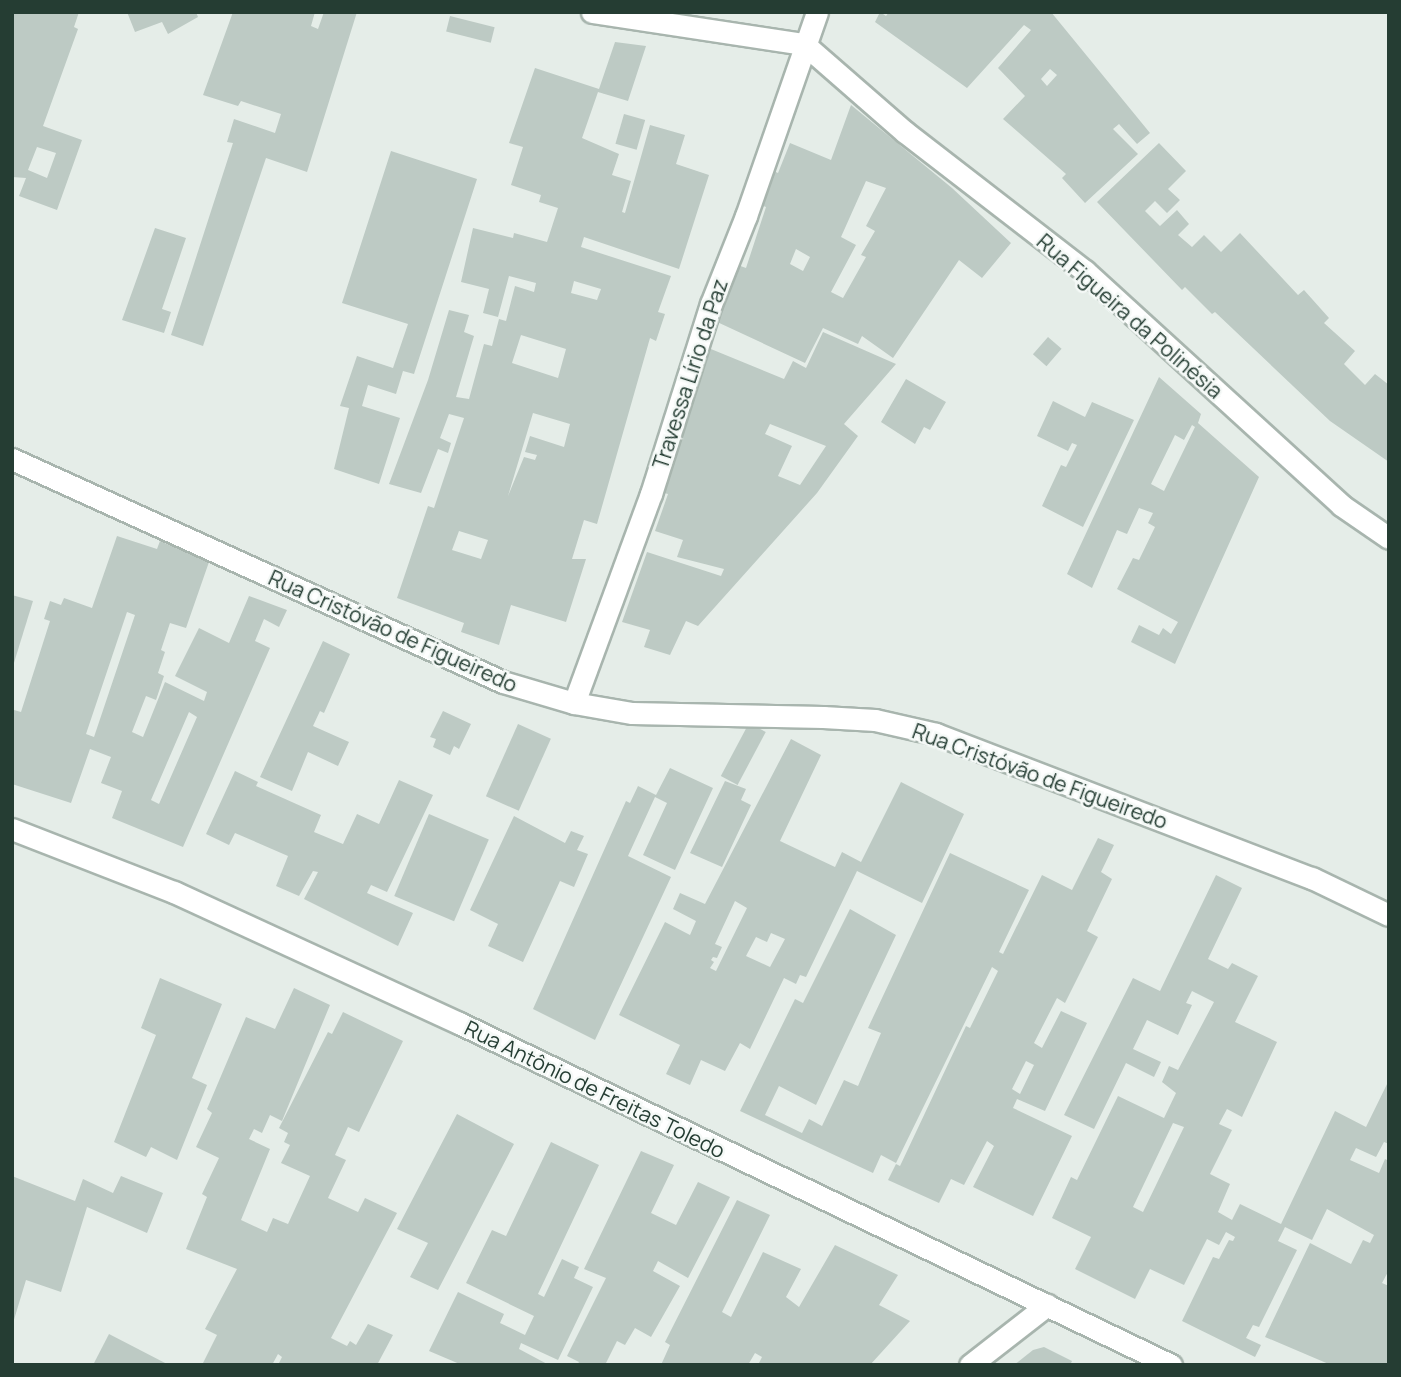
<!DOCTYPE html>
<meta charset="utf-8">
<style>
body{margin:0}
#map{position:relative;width:1401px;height:1377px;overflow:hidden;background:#e5ede8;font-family:Manrope,sans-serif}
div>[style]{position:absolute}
.building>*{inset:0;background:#bdcac4;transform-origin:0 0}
.roads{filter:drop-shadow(2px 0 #a8b5ae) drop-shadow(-2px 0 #a8b5ae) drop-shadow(0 2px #a8b5ae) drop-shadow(0 -2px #a8b5ae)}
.street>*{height:21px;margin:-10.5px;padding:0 10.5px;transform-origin:10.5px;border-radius:10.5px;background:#fff}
.secondary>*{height:21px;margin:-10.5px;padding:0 10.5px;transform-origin:10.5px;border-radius:10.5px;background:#fff}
span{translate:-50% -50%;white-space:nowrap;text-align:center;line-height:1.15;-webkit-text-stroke:5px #f5f9f7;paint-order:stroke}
.street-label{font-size:21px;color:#253d33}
.frame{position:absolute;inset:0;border:14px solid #253d33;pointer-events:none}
</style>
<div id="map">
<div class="building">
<div style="clip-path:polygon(evenodd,12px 12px,79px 12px,74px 27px,78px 29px,43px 126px,82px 140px,57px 210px,19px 196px,26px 178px,12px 177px,12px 12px,37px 147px,56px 153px,47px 178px,28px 170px,37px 147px)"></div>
<div style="clip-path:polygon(127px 12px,196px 12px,198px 17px,168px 34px,162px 22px,135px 32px)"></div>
<div style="clip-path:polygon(233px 12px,315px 12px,311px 26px,318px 29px,324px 12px,357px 12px,307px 172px,266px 158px,203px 346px,171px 335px,233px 143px,227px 142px,234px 119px,275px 133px,281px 114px,241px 101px,238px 106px,203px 95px)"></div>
<div style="clip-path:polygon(evenodd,880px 12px,886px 16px,889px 12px,1051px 12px,1150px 133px,1137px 144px,1119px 124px,1113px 129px,1138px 154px,1085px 203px,1062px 178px,1066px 174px,1003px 119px,1025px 96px,998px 68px,1031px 30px,1024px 25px,967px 88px,875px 22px,880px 12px,1050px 69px,1057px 75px,1047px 86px,1041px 79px,1050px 69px)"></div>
<div style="left:450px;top:16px;width:46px;height:16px;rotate:14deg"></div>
<div style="clip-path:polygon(evenodd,615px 42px,646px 46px,628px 101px,598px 92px,582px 138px,619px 154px,612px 175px,631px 181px,622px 212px,625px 213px,650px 125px,685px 135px,676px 164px,709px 175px,679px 269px,584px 237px,581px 247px,671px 276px,658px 312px,665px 314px,656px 341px,650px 338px,597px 524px,584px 520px,572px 559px,586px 559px,566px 622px,511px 605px,499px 645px,461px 632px,464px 623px,397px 598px,428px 506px,434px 508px,464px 418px,449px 414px,440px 438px,451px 443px,448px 453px,438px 449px,421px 493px,389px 484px,428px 380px,449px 310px,469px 315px,464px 332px,474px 336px,456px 397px,469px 399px,484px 344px,492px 346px,499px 319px,506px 321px,515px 286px,534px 292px,536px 283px,509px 276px,498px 317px,483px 313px,489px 289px,461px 282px,473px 228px,513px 238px,514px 233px,547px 242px,558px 208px,539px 202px,541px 195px,511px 185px,523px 147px,509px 143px,535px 68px,599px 89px,615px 42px,574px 281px,601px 289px,597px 300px,571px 293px,574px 281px,615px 42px,521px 335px,566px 349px,558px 378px,512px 363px,521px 335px,615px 42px,533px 413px,570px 424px,564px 447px,530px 436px,525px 452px,537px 455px,535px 460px,524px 457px,508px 496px,533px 413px,615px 42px,459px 531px,488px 540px,481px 559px,452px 550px,459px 531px)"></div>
<div style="clip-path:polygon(evenodd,851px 105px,952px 188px,1011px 243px,982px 278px,959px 260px,893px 358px,862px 336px,858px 344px,823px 328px,805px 363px,715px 321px,735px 264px,746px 268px,766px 207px,755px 203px,767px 168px,778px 173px,790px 143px,831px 160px,851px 105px,866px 181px,886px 188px,866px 226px,875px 231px,861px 255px,866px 257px,843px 298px,831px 292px,856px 245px,841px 237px,866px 181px,851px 105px,796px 249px,810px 257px,803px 271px,790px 264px,796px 249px)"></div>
<div style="left:624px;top:114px;width:22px;height:31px;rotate:16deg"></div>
<div style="clip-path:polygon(1159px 143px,1186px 171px,1168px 189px,1180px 200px,1167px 213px,1155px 201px,1145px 211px,1160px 226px,1177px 210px,1189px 224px,1178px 235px,1192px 247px,1204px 235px,1221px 252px,1240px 233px,1298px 295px,1304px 290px,1329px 318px,1324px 323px,1355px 351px,1344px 364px,1365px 385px,1375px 374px,1389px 385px,1389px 462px,1330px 421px,1215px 312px,1212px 314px,1185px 287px,1182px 290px,1097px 202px)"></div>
<div style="clip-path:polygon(391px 151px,477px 179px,414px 374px,403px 371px,396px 394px,368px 385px,362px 406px,400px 418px,379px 484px,334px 469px,349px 408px,340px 406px,357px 356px,393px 368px,408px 324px,342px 303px)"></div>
<div style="clip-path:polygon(155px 228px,186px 238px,162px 309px,171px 312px,164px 333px,122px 320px)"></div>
<div style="clip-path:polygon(evenodd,823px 332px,896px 364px,844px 424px,858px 436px,817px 493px,698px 626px,686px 621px,670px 655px,644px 647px,650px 630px,622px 622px,647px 552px,721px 576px,724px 569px,677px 557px,683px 540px,655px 531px,668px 494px,660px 492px,706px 347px,784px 379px,793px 361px,806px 368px,823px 332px,770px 424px,826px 446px,800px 485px,778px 476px,792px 446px,765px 434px,770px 424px)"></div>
<div style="left:1048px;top:337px;width:18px;height:23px;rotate:41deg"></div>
<div style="clip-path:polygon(evenodd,1159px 377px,1201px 414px,1198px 423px,1259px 477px,1175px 664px,1131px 642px,1139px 625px,1159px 635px,1163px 628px,1171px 634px,1178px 622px,1117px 589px,1133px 558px,1139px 560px,1155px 527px,1148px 523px,1153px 513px,1139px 508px,1127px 534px,1117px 530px,1092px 588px,1067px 574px,1159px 377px,1192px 425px,1195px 427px,1164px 491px,1151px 484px,1175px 435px,1184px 440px,1192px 425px)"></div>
<div style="clip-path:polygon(906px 379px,946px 402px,930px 430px,924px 427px,915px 444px,881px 422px)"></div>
<div style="clip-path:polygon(1053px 401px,1085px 417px,1092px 402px,1134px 420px,1083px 527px,1042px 506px,1061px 465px,1066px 467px,1077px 445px,1072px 443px,1068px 451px,1037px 436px)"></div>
<div style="clip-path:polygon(evenodd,117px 536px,157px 549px,160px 541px,209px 562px,186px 628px,170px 623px,161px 650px,165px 652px,158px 673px,164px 676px,156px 700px,146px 696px,132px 732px,143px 737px,165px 682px,204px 701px,207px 692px,175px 676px,199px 628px,229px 643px,249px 596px,287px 610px,279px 627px,264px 619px,255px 641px,270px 648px,183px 847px,112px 818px,122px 791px,101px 783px,111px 757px,90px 749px,71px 803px,12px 784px,12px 715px,14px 710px,21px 712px,50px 621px,44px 619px,50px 601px,61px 605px,64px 598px,92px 608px,117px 536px,127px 612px,135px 615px,94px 737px,86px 734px,127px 612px,117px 536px,189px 712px,197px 717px,159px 804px,151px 800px,189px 712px)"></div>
<div style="clip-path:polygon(12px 595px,33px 601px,13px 666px,12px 666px)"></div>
<div style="clip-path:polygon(323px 641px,350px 654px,324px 713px,320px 711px,313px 726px,349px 742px,338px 766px,308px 752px,292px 791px,260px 777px)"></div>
<div style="clip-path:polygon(443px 711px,471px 724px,459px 749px,454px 746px,450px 755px,433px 747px,436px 739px,430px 737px)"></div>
<div style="left:749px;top:723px;width:19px;height:60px;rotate:28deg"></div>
<div style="left:518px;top:724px;width:36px;height:79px;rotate:24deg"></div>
<div style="clip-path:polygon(evenodd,791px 739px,821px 755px,780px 841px,835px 867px,842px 852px,861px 862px,901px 782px,964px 814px,922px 903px,857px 871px,806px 977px,800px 975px,796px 984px,784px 978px,750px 1049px,740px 1043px,725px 1071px,701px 1060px,690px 1085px,666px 1074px,680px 1045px,619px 1015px,665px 922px,690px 935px,696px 921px,673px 909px,680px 893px,705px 904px,791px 739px,735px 901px,747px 908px,716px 971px,710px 968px,714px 962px,711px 960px,713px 957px,717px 958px,722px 947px,715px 944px,735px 901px,791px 739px,771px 933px,785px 939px,770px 967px,746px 956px,756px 937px,767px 942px,771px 933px)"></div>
<div style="clip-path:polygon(670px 768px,713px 788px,675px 870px,643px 855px,667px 803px,655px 797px,628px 856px,671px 877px,595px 1040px,533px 1009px,626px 801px,630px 803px,638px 786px,656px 795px)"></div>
<div style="clip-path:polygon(235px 771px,258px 782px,256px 786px,321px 815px,314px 832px,343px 844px,357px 814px,379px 824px,399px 780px,433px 795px,387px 892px,371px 885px,367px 893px,413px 913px,398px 946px,304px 899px,318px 872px,313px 871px,299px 896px,276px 886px,288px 856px,235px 833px,229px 845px,206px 834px)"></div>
<div style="clip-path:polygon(725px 781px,746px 789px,741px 800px,751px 805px,722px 867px,690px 853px)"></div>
<div style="left:429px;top:814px;width:65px;height:89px;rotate:23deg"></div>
<div style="clip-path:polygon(514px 816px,565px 843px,571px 831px,584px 836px,577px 850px,588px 854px,574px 887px,560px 881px,523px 962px,488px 946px,498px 924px,470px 910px)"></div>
<div style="clip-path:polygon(evenodd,1098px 838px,1114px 845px,1101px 872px,1112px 879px,1087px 931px,1098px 937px,1065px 1003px,1057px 998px,1034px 1043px,1042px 1048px,1061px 1011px,1087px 1023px,1045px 1111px,1017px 1099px,1013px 1108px,1072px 1136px,1033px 1216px,973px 1187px,994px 1146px,987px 1141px,964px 1185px,951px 1179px,939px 1203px,888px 1180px,896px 1164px,900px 1166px,966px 1026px,970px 1028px,998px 971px,992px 967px,896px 1163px,881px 1155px,873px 1173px,740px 1111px,795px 999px,803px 1003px,850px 909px,896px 935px,816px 1105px,779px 1086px,765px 1115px,802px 1133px,809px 1119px,822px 1126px,844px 1080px,858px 1086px,881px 1033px,868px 1028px,950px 853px,1029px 890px,999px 952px,1003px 954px,1042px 875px,1072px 890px,1098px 838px,1026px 1061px,1034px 1065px,1020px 1094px,1012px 1089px,1026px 1061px)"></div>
<div style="clip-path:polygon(evenodd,1216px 875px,1242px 888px,1208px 959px,1228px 969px,1232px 963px,1258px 976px,1235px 1022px,1277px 1042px,1242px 1117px,1227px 1109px,1219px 1124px,1232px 1130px,1210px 1174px,1230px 1184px,1218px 1212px,1232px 1220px,1240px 1204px,1281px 1224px,1335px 1111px,1366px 1127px,1389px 1080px,1389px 1144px,1384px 1142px,1376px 1157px,1356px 1148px,1350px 1160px,1379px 1173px,1385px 1159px,1389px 1161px,1389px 1270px,1382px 1283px,1389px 1286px,1389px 1365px,1331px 1365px,1265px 1337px,1310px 1243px,1351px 1264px,1363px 1240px,1370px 1243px,1374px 1235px,1327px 1209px,1312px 1240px,1285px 1227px,1278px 1241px,1297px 1250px,1259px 1327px,1253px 1325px,1246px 1338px,1261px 1345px,1255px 1357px,1182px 1321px,1213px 1257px,1219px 1259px,1229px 1240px,1233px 1241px,1235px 1237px,1226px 1232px,1219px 1245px,1207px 1239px,1184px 1285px,1150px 1269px,1135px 1299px,1075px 1269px,1091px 1237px,1052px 1218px,1071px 1177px,1077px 1180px,1118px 1096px,1164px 1118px,1176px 1093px,1162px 1082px,1169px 1066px,1178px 1070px,1214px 1002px,1192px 991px,1186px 1003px,1192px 1005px,1178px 1035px,1147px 1020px,1133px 1049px,1161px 1062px,1154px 1077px,1126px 1063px,1094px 1129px,1064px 1115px,1133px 978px,1160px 991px,1216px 875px,1173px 1123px,1184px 1127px,1143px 1212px,1133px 1207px,1173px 1123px)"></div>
<div style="clip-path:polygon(160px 978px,222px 1004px,192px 1078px,207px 1085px,177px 1160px,151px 1147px,146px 1157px,114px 1142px,156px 1035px,141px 1028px)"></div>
<div style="clip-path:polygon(294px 988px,330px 1005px,282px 1121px,270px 1115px,262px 1133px,254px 1129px,249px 1139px,270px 1149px,241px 1220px,267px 1232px,273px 1218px,288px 1224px,310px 1176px,281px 1163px,290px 1145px,284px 1142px,288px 1133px,279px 1128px,328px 1032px,332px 1034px,343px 1012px,403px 1041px,359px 1132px,348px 1127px,335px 1155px,346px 1160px,328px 1198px,358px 1212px,365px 1198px,397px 1213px,331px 1338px,347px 1346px,350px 1341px,356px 1345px,368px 1324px,393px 1335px,377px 1365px,278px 1365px,282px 1357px,278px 1354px,272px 1365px,202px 1365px,217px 1335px,205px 1329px,237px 1269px,186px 1249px,207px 1197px,202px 1194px,219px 1158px,196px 1147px,212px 1113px,207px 1109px,246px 1017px,275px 1029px)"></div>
<div style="clip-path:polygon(457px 1114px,514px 1144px,438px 1290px,410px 1277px,428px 1243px,397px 1229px)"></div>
<div style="clip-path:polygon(551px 1142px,599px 1165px,538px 1294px,544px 1297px,562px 1259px,579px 1267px,574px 1278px,593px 1287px,558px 1360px,521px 1343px,519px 1349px,549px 1365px,462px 1365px,429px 1351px,458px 1292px,504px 1314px,500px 1323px,525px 1335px,534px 1316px,466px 1283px,492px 1230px,506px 1236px)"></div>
<div style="clip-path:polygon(641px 1151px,674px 1165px,651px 1213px,676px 1225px,698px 1182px,730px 1197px,688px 1278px,658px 1261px,653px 1271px,680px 1286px,651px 1337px,635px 1328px,625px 1345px,617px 1341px,605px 1365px,577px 1365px,579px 1362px,567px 1356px,606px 1278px,584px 1269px)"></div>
<div style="clip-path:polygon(12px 1176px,75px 1201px,83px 1179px,113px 1193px,121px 1176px,163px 1193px,147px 1233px,87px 1207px,61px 1292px,26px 1280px,13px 1323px)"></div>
<div style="clip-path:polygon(737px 1200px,770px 1215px,722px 1312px,731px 1317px,763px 1252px,801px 1269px,786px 1297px,799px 1307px,835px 1245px,898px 1275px,879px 1305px,910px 1321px,870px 1365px,758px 1365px,762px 1357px,755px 1353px,748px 1365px,661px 1365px,670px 1345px,665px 1342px)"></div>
<div style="clip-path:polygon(109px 1334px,169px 1365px,93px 1365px)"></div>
<div style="clip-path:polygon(1044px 1347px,1072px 1361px,1070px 1365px,1014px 1365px,1033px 1350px)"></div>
</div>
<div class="roads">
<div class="street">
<div style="left:592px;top:12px;width:214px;rotate:8.6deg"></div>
<div style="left:804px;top:44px;width:134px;rotate:41.1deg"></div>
<div style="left:905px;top:132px;width:227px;rotate:37.7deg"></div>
<div style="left:1085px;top:271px;width:347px;rotate:42.4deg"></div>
<div style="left:1341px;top:505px;width:58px;rotate:34.5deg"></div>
<div style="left:12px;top:459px;width:539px;rotate:24.43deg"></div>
<div style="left:503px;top:682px;width:74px;rotate:16.5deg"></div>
<div style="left:574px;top:703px;width:59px;rotate:9.8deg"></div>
<div style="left:632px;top:713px;width:191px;rotate:1.2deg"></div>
<div style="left:823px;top:717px;width:52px;rotate:3.3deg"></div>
<div style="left:875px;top:720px;width:63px;rotate:12.9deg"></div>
<div style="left:936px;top:734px;width:403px;rotate:21deg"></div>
<div style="left:1312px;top:878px;width:85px;rotate:25.7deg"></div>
<div style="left:574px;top:703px;width:223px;rotate:-69.8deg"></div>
<div style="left:651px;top:494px;width:199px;rotate:-72.5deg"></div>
<div style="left:711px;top:304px;width:95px;rotate:-68.3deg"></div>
<div style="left:746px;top:216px;width:216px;rotate:-70.8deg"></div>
<div style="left:970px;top:1365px;width:98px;rotate:-37.9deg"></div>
</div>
<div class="secondary">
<div style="left:12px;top:829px;width:174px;rotate:21.3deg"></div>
<div style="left:174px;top:892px;width:314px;rotate:24.7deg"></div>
<div style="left:459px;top:1023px;width:790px;rotate:25.66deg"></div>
</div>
</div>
<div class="street-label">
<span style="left:1130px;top:316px;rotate:41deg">Rua Figueira da Polinésia</span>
<span style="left:690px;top:374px;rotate:-72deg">Travessa Lírio da Paz</span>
<span style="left:393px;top:631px;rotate:24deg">Rua Cristóvão de Figueiredo</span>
<span style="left:1040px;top:776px;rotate:20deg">Rua Cristóvão de Figueiredo</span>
<span style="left:595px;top:1089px;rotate:26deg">Rua Antônio de Freitas Toledo</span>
</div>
<div class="frame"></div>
</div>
